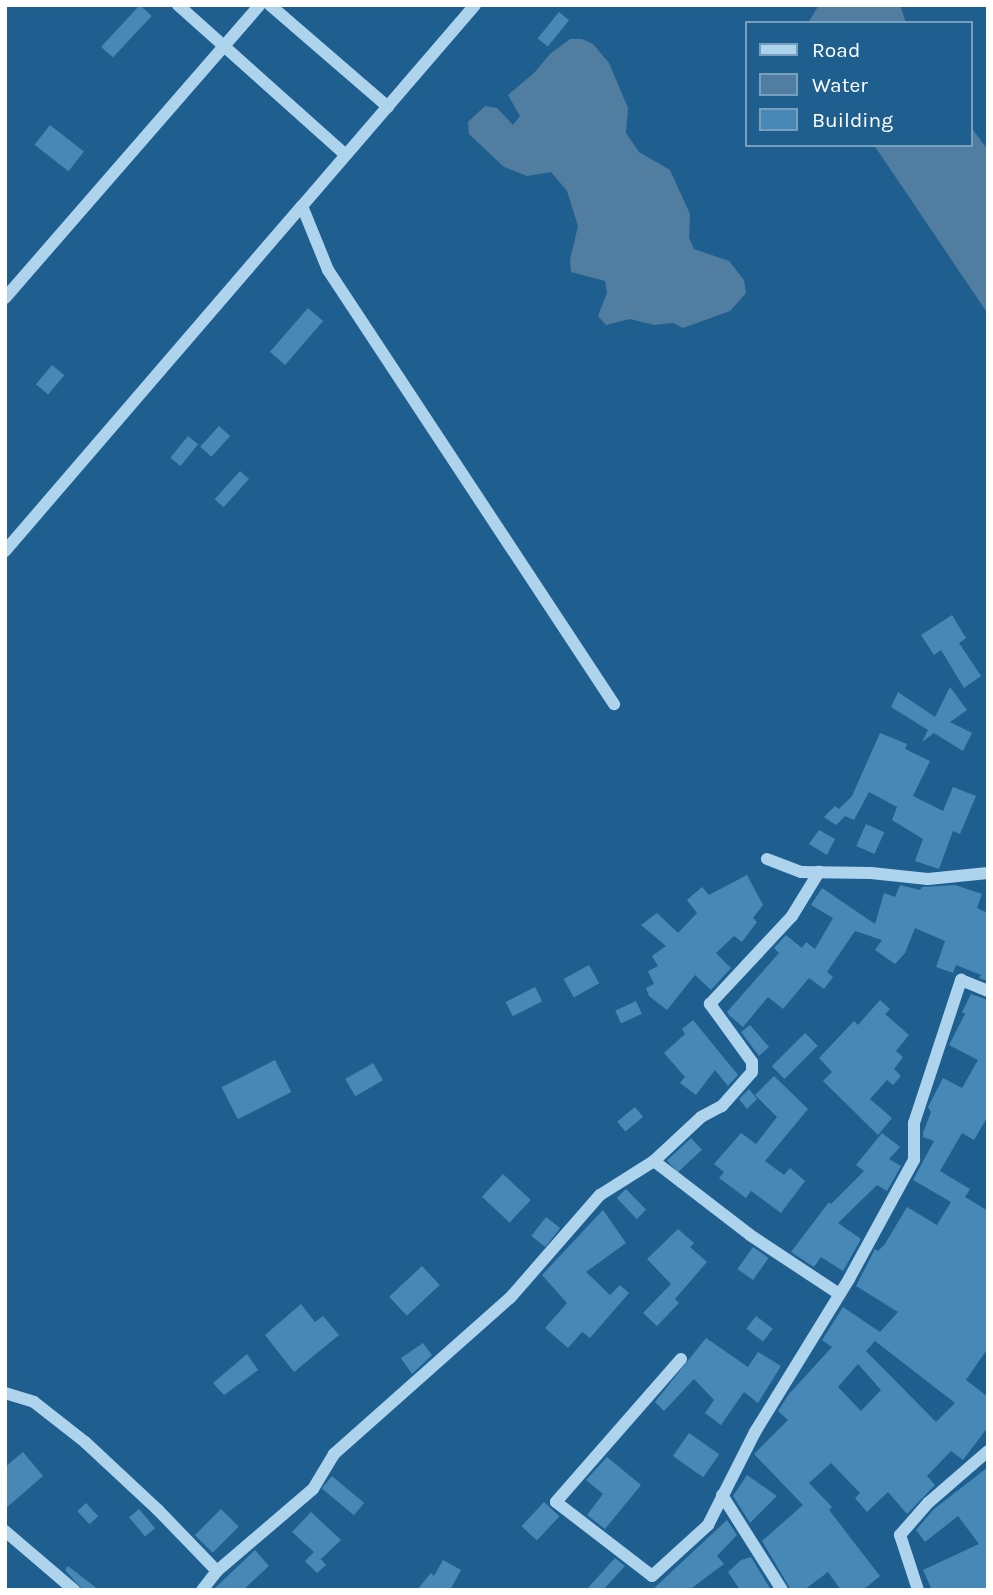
<!DOCTYPE html>
<style>
body{margin:0}
#map{position:relative;width:993px;height:1595px;overflow:hidden;background:#1f5f8f;font-family:Karla,sans-serif}
div>[style]{position:absolute}
.water>*{inset:0;background:#517ea0}
.building>*{inset:0;background:#4788b6;transform-origin:0 0}
.minor>*{height:12px;margin:-6px;padding:0 6px;transform-origin:6px;border-radius:6px;background:#aed3ed}
span{translate:-50% -50%;white-space:nowrap;text-align:center;line-height:1.15;-webkit-text-stroke:5px #1f5f8f;paint-order:stroke}
.frame{position:absolute;inset:0;border:7px solid #fff;pointer-events:none}
.legend{position:absolute;left:745px;top:21px;width:228px;height:126px;box-sizing:border-box;background:#1f5f8f;border:2px solid #799fbc;margin:0;padding:9px 12px;list-style:none;font-size:21px;color:#fff}
.legend li{display:flex;align-items:center;gap:14px;height:35px}
.legend b{width:35px;border:2px solid #799fbc}
</style>
<div id="map">
<div class="water">
<div style="clip-path:polygon(819px 5px,900px 5px,906px 23px,808px 23px)"></div>
<div style="clip-path:polygon(570px 39px,582px 39px,593px 44px,609px 63px,628px 108px,626px 133px,639px 152px,670px 170px,690px 214px,689px 238px,694px 249px,729px 261px,744px 280px,746px 293px,730px 311px,683px 328px,673px 323px,654px 325px,630px 319px,606px 325px,598px 316px,607px 293px,605px 281px,571px 272px,570px 260px,578px 226px,567px 191px,551px 172px,527px 176px,504px 167px,469px 134px,468px 122px,485px 106px,497px 108px,513px 125px,520px 116px,508px 95px,535px 72px,550px 54px)"></div>
<div style="clip-path:polygon(970px 126px,988px 150px,988px 314px,874px 145px,970px 145px)"></div>
</div>
<div class="building">
<div style="left:140px;top:5px;width:16px;height:57px;rotate:43deg"></div>
<div style="left:559px;top:12px;width:13px;height:34px;rotate:39deg"></div>
<div style="left:50px;top:125px;width:43px;height:25px;rotate:38deg"></div>
<div style="left:308px;top:308px;width:20px;height:58px;rotate:41deg"></div>
<div style="left:52px;top:365px;width:16px;height:25px;rotate:40deg"></div>
<div style="left:219px;top:426px;width:15px;height:28px;rotate:42deg"></div>
<div style="left:188px;top:436px;width:13px;height:28px;rotate:39deg"></div>
<div style="left:240px;top:471px;width:12px;height:38px;rotate:42deg"></div>
<div style="clip-path:polygon(952px 615px,966px 638px,959px 643px,981px 676px,964px 688px,941px 650px,934px 655px,921px 635px)"></div>
<div style="clip-path:polygon(950px 687px,967px 710px,950px 722px,972px 733px,963px 751px,934px 733px,922px 742px,928px 730px,891px 707px,898px 692px,935px 717px)"></div>
<div style="clip-path:polygon(880px 733px,907px 744px,905px 749px,930px 761px,913px 796px,943px 811px,953px 787px,976px 796px,960px 834px,953px 831px,939px 869px,915px 861px,923px 839px,892px 820px,897px 807px,869px 792px,854px 820px,845px 816px,836px 825px,824px 817px,835px 806px,839px 809px,852px 796px)"></div>
<div style="left:866px;top:824px;width:20px;height:24px;rotate:24deg"></div>
<div style="clip-path:polygon(819px 830px,835px 839px,827px 855px,809px 844px)"></div>
<div style="clip-path:polygon(747px 875px,763px 905px,753px 918px,757px 922px,742px 942px,734px 936px,716px 953px,731px 968px,711px 990px,695px 975px,667px 1010px,649px 996px,646px 988px,654px 984px,648px 971px,658px 966px,652px 956px,666px 946px,641px 925px,657px 913px,678px 933px,697px 913px,687px 900px,702px 887px,709px 895px)"></div>
<div style="clip-path:polygon(900px 885px,920px 890px,922px 887px,955px 885px,982px 894px,977px 908px,988px 913px,988px 981px,979px 978px,981px 975px,956px 965px,953px 973px,936px 967px,945px 941px,915px 928px,905px 953px,895px 964px,875px 950px,882px 940px,855px 931px,827px 972px,833px 977px,824px 989px,809px 978px,783px 1009px,768px 997px,743px 1027px,729px 1015px,727px 1012px,779px 953px,774px 948px,786px 935px,802px 948px,806px 942px,815px 949px,833px 918px,811px 905px,822px 888px,875px 924px,884px 893px,895px 897px)"></div>
<div style="left:589px;top:965px;width:21px;height:29px;rotate:61deg"></div>
<div style="left:535px;top:987px;width:16px;height:33px;rotate:63deg"></div>
<div style="clip-path:polygon(evenodd,971px 994px,988px 1000px,988px 1116px,974px 1140px,962px 1133px,940px 1171px,970px 1189px,965px 1197px,988px 1211px,988px 1348px,966px 1380px,988px 1397px,988px 1427px,963px 1460px,951px 1451px,927px 1476px,935px 1485px,907px 1514px,888px 1492px,867px 1512px,855px 1498px,860px 1493px,831px 1463px,809px 1483px,832px 1507px,829px 1510px,880px 1576px,863px 1590px,841px 1590px,828px 1572px,804px 1590px,791px 1590px,762px 1541px,803px 1505px,754px 1454px,788px 1420px,778px 1411px,789px 1394px,832px 1347px,822px 1340px,843px 1307px,880px 1332px,898px 1312px,856px 1286px,875px 1249px,878px 1251px,885px 1244px,907px 1207px,937px 1225px,951px 1202px,913px 1180px,934px 1141px,923px 1137px,923px 1133px,931px 1112px,928px 1107px,943px 1078px,962px 1088px,978px 1060px,949px 1045px,965px 1014px,962px 1012px,971px 994px,875px 1341px,955px 1403px,936px 1422px,866px 1351px,875px 1341px,971px 994px,858px 1364px,881px 1390px,861px 1411px,838px 1387px,858px 1364px)"></div>
<div style="clip-path:polygon(880px 1000px,890px 1009px,885px 1014px,909px 1035px,896px 1051px,903px 1057px,894px 1069px,901px 1076px,893px 1085px,887px 1080px,870px 1099px,892px 1118px,878px 1135px,823px 1081px,832px 1072px,819px 1058px,854px 1021px,858px 1025px)"></div>
<div style="left:636px;top:1001px;width:14px;height:23px;rotate:65deg"></div>
<div style="clip-path:polygon(693px 1020px,738px 1075px,728px 1086px,715px 1070px,696px 1095px,680px 1083px,685px 1077px,664px 1053px,685px 1034px,682px 1029px)"></div>
<div style="clip-path:polygon(750px 1025px,769px 1047px,759px 1056px,741px 1032px)"></div>
<div style="left:805px;top:1033px;width:18px;height:47px;rotate:45deg"></div>
<div style="left:275px;top:1060px;width:36px;height:60px;rotate:63deg"></div>
<div style="left:373px;top:1063px;width:20px;height:32px;rotate:60deg"></div>
<div style="clip-path:polygon(774px 1076px,808px 1109px,765px 1161px,784px 1175px,790px 1168px,805px 1181px,781px 1213px,751px 1191px,746px 1198px,719px 1178px,724px 1172px,714px 1164px,741px 1133px,756px 1144px,777px 1117px,755px 1095px)"></div>
<div style="clip-path:polygon(749px 1089px,757px 1099px,747px 1109px,739px 1099px)"></div>
<div style="left:635px;top:1107px;width:13px;height:23px;rotate:51deg"></div>
<div style="clip-path:polygon(882px 1133px,900px 1147px,889px 1159px,901px 1166px,887px 1191px,877px 1185px,838px 1223px,861px 1239px,843px 1271px,821px 1257px,814px 1267px,791px 1252px,829px 1202px,831px 1204px,864px 1171px,856px 1165px)"></div>
<div style="left:691px;top:1138px;width:16px;height:33px;rotate:47deg"></div>
<div style="left:503px;top:1174px;width:38px;height:31px;rotate:43deg"></div>
<div style="left:626px;top:1189px;width:29px;height:13px;rotate:46deg"></div>
<div style="clip-path:polygon(603px 1210px,626px 1243px,586px 1272px,610px 1295px,620px 1285px,629px 1293px,590px 1338px,582px 1332px,568px 1348px,545px 1328px,567px 1303px,542px 1275px)"></div>
<div style="left:546px;top:1217px;width:18px;height:24px;rotate:38deg"></div>
<div style="clip-path:polygon(678px 1229px,694px 1243px,690px 1247px,707px 1262px,675px 1299px,679px 1303px,657px 1326px,643px 1313px,671px 1284px,647px 1259px)"></div>
<div style="left:753px;top:1247px;width:19px;height:27px;rotate:35deg"></div>
<div style="left:422px;top:1266px;width:26px;height:45px;rotate:47deg"></div>
<div style="clip-path:polygon(301px 1304px,315px 1322px,323px 1316px,339px 1335px,294px 1372px,265px 1335px)"></div>
<div style="left:756px;top:1316px;width:21px;height:16px;rotate:37deg"></div>
<div style="clip-path:polygon(706px 1338px,748px 1367px,758px 1352px,781px 1366px,758px 1403px,744px 1392px,721px 1425px,705px 1413px,714px 1400px,694px 1379px,664px 1411px,655px 1402px)"></div>
<div style="clip-path:polygon(423px 1343px,432px 1355px,412px 1374px,401px 1358px)"></div>
<div style="clip-path:polygon(247px 1354px,258px 1370px,224px 1395px,213px 1383px)"></div>
<div style="left:689px;top:1433px;width:37px;height:28px;rotate:35deg"></div>
<div style="clip-path:polygon(23px 1452px,43px 1476px,5px 1509px,5px 1467px)"></div>
<div style="clip-path:polygon(607px 1457px,641px 1485px,605px 1529px,587px 1515px,603px 1494px,586px 1480px)"></div>
<div style="clip-path:polygon(988px 1467px,988px 1590px,932px 1590px,923px 1570px,979px 1544px,958px 1516px,925px 1542px,916px 1530px,934px 1509px)"></div>
<div style="clip-path:polygon(747px 1475px,777px 1496px,750px 1523px,733px 1496px)"></div>
<div style="left:332px;top:1476px;width:42px;height:16px;rotate:40deg"></div>
<div style="left:544px;top:1502px;width:21px;height:33px;rotate:43deg"></div>
<div style="left:86px;top:1503px;width:18px;height:12px;rotate:47deg"></div>
<div style="left:139px;top:1509px;width:25px;height:13px;rotate:50deg"></div>
<div style="left:221px;top:1509px;width:25px;height:37px;rotate:45deg"></div>
<div style="clip-path:polygon(311px 1512px,341px 1540px,321px 1559px,318px 1556px,326px 1565px,317px 1573px,305px 1561px,314px 1552px,292px 1532px)"></div>
<div style="clip-path:polygon(727px 1520px,737px 1535px,717px 1556px,724px 1564px,689px 1590px,652px 1590px)"></div>
<div style="clip-path:polygon(255px 1550px,269px 1566px,243px 1590px,213px 1590px)"></div>
<div style="clip-path:polygon(751px 1557px,771px 1590px,740px 1590px,728px 1572px,741px 1560px)"></div>
<div style="clip-path:polygon(615px 1558px,625px 1566px,603px 1590px,586px 1590px)"></div>
<div style="clip-path:polygon(443px 1560px,461px 1570px,450px 1590px,417px 1590px,431px 1573px,434px 1576px)"></div>
<div style="clip-path:polygon(68px 1566px,99px 1590px,83px 1590px,65px 1570px)"></div>
</div>
<div class="minor">
<div style="left:178px;top:5px;width:225px;rotate:41.8deg"></div>
<div style="left:270px;top:5px;width:156px;rotate:40.8deg"></div>
<div style="left:475px;top:5px;width:265px;rotate:130.7deg"></div>
<div style="left:302px;top:206px;width:69px;rotate:67.9deg"></div>
<div style="left:328px;top:270px;width:520px;rotate:56.62deg"></div>
<div style="left:5px;top:298px;width:388px;rotate:-49deg"></div>
<div style="left:5px;top:551px;width:455px;rotate:-49.3deg"></div>
<div style="left:767px;top:859px;width:36px;rotate:21deg"></div>
<div style="left:801px;top:872px;width:70px;rotate:0.8deg"></div>
<div style="left:871px;top:873px;width:57px;rotate:6deg"></div>
<div style="left:928px;top:879px;width:60px;rotate:-5.7deg"></div>
<div style="left:654px;top:1161px;width:121px;rotate:37.6deg"></div>
<div style="left:750px;top:1235px;width:107px;rotate:33.5deg"></div>
<div style="left:681px;top:1359px;width:190px;rotate:131.2deg"></div>
<div style="left:556px;top:1502px;width:121px;rotate:37.6deg"></div>
<div style="left:652px;top:1576px;width:76px;rotate:-42.3deg"></div>
<div style="left:708px;top:1525px;width:104px;rotate:-63.2deg"></div>
<div style="left:755px;top:1432px;width:180px;rotate:-58.4deg"></div>
<div style="left:849px;top:1279px;width:136px;rotate:-61.4deg"></div>
<div style="left:914px;top:1160px;width:37px;rotate:-90deg"></div>
<div style="left:914px;top:1123px;width:151px;rotate:-71.8deg"></div>
<div style="left:961px;top:980px;width:29px;rotate:22deg"></div>
<div style="left:5px;top:1393px;width:30px;rotate:17deg"></div>
<div style="left:34px;top:1402px;width:65px;rotate:38.1deg"></div>
<div style="left:85px;top:1442px;width:100px;rotate:43deg"></div>
<div style="left:158px;top:1510px;width:85px;rotate:46deg"></div>
<div style="left:217px;top:1571px;width:24px;rotate:128deg"></div>
<div style="left:722px;top:1495px;width:112px;rotate:57.7deg"></div>
<div style="left:5px;top:1531px;width:91px;rotate:40.5deg"></div>
<div style="left:217px;top:1571px;width:126px;rotate:-40.5deg"></div>
<div style="left:313px;top:1489px;width:41px;rotate:-59deg"></div>
<div style="left:334px;top:1454px;width:235px;rotate:-41.6deg"></div>
<div style="left:510px;top:1298px;width:137px;rotate:-48.9deg"></div>
<div style="left:600px;top:1195px;width:64px;rotate:-32.2deg"></div>
<div style="left:654px;top:1161px;width:64px;rotate:-43.1deg"></div>
<div style="left:701px;top:1117px;width:24px;rotate:-28deg"></div>
<div style="left:722px;top:1106px;width:45px;rotate:-48.6deg"></div>
<div style="left:752px;top:1072px;width:10px;rotate:-90deg"></div>
<div style="left:752px;top:1062px;width:72px;rotate:-125.9deg"></div>
<div style="left:710px;top:1004px;width:120px;rotate:-47deg"></div>
<div style="left:792px;top:916px;width:52px;rotate:-58.5deg"></div>
<div style="left:918px;top:1590px;width:58px;rotate:-108.1deg"></div>
<div style="left:900px;top:1535px;width:43px;rotate:-48.8deg"></div>
<div style="left:928px;top:1503px;width:79px;rotate:-40.9deg"></div>
</div>
<div class="frame"></div>
<ul class="legend">
<li><b style="height:9px;background:#aed3ed"></b>Road</li>
<li><b style="height:19px;background:#517ea0"></b>Water</li>
<li><b style="height:19px;background:#4788b6"></b>Building</li>
</ul>
</div>
